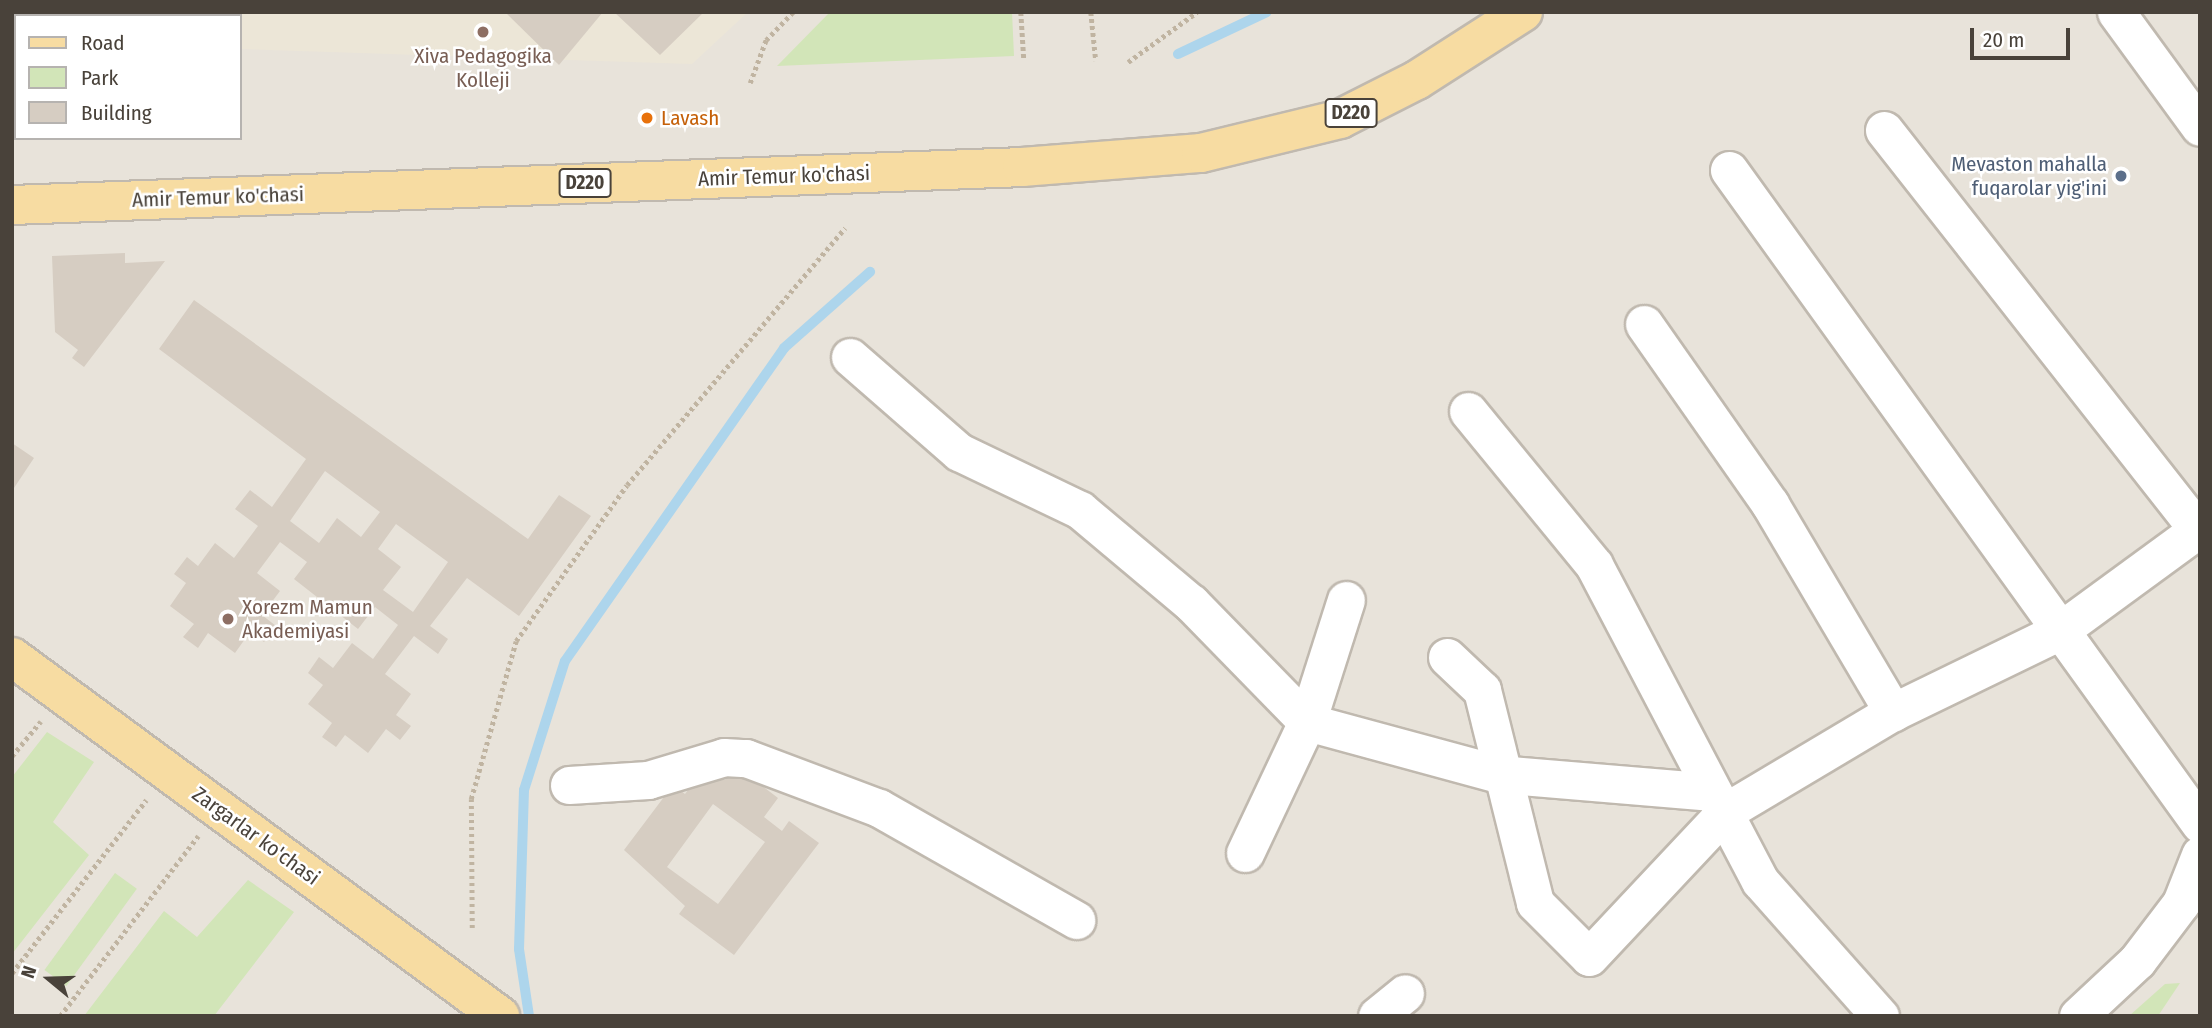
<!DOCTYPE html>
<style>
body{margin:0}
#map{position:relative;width:2212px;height:1028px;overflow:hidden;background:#f5f2ec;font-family:"Fira Sans Condensed",sans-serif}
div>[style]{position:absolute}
.residential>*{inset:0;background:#e8e3da}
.education>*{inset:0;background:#ece6d7}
.green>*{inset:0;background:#d2e5b8;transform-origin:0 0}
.stream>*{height:10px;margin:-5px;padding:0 5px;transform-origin:5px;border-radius:5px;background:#add5ec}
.building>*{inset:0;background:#d6cdc2}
.path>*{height:4.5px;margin-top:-2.25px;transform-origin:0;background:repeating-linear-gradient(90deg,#c0b4a1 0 3.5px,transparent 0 7px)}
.roads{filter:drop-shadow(2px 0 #c0b9af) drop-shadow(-2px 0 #c0b9af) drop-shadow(0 2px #c0b9af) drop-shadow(0 -2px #c0b9af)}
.minor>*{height:37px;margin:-18.5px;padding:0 18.5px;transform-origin:18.5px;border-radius:18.5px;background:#fff}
.major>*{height:38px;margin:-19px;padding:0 19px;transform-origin:19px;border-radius:19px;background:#f7dca2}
.dots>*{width:19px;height:19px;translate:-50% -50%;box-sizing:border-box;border:4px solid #fff;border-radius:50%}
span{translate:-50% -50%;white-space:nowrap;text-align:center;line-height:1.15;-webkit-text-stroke:5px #fff;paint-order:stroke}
.shield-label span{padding:2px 5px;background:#fff;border:2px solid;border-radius:5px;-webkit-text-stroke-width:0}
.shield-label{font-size:19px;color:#49423a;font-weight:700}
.education-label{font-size:21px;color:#785e54}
.left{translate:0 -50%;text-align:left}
.food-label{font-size:21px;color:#c56008}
.service-label{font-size:21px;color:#4e5e75}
.right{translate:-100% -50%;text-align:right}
.street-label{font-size:21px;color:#49423a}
.frame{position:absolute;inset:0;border:14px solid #49423a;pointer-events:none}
.legend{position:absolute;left:14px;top:14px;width:228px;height:126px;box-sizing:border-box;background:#fff;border:2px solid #b6b3b0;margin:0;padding:9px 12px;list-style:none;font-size:21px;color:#49423a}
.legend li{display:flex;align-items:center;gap:14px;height:35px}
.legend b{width:35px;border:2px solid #b6b3b0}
.north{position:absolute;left:14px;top:944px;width:70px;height:70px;-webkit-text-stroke:5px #fff;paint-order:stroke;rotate:289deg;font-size:19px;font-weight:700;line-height:28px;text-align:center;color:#49423a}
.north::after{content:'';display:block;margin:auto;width:24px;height:32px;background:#49423a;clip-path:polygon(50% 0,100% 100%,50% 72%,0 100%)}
.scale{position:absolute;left:1970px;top:28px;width:100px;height:32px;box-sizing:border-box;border:4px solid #49423a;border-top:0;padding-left:9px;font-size:21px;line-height:24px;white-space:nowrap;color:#49423a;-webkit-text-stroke:5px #fff;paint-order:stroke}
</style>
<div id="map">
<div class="residential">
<div style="clip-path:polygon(evenodd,12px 12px,2200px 12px,2200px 1016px,12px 1016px,12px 12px,16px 16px,240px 16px,240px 138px,16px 138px,16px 16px)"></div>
</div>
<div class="education">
<div style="clip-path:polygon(197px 12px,748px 12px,692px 64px,240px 49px,240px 16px)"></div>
</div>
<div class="green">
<div style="clip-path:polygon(830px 12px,1012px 12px,1014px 56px,777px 66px)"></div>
<div style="clip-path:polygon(47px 732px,94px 762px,53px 822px,89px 855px,12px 954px,12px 777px)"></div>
<div style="left:115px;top:873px;width:27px;height:120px;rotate:36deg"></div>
<div style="clip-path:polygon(248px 880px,294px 912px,214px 1016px,84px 1016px,164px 911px,197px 937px)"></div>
<div style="clip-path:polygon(2180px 983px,2158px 1016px,2129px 1016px,2165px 984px)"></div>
</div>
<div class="stream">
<div style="left:1178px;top:54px;width:98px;rotate:-25.3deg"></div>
<div style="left:529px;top:1016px;width:68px;rotate:-98.5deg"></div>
<div style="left:519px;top:949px;width:159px;rotate:-88.2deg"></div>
<div style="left:524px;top:790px;width:135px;rotate:-72.4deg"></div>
<div style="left:565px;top:661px;width:382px;rotate:-55deg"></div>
<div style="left:784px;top:348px;width:115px;rotate:-41.5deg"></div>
</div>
<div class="building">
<div style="clip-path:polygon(12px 12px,184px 12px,187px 16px,16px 16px,14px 114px)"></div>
<div style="clip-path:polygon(505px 12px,603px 12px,559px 65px)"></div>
<div style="clip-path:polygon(614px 12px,704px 12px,660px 55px)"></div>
<div style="clip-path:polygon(125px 253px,125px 263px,165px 261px,84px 367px,72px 358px,78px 350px,55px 332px,52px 256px)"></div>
<div style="clip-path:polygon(evenodd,194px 300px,528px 539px,559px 495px,591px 516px,519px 616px,467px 578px,430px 626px,448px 639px,438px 654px,414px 636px,385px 674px,411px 694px,396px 715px,411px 726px,400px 740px,386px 729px,368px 753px,345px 735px,336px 747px,322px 737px,332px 723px,308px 704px,323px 685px,308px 673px,319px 657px,333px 668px,352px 643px,373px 659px,398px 625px,375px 607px,358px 629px,294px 579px,307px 562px,280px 542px,257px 573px,280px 591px,262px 615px,276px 626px,264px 642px,250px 632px,235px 653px,208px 633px,198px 648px,183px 637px,194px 624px,170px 606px,186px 583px,174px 574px,187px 557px,198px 566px,215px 543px,234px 558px,258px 526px,235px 509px,250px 490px,272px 507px,306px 459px,159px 349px,194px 300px,325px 471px,380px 512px,361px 537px,337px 518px,319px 543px,290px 521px,325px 471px,194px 300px,396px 524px,448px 562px,413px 612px,383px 590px,401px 567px,378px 549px,396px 524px)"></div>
<div style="clip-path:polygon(12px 443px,34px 458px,12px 491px)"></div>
<div style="clip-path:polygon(evenodd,706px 766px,725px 780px,736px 766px,778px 798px,764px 817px,782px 831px,789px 821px,819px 843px,734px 955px,679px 914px,685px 906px,624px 850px,673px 785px,685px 794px,706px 766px,713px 804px,765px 842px,718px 904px,667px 867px,713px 804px)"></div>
</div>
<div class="path">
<div style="left:1021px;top:12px;width:48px;rotate:86.4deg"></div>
<div style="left:1091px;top:12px;width:49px;rotate:84.2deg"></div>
<div style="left:1128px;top:62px;width:85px;rotate:-35.9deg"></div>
<div style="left:750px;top:83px;width:46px;rotate:-69.6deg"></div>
<div style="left:766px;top:40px;width:39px;rotate:-46deg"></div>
<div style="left:12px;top:756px;width:45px;rotate:-50.4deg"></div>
<div style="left:472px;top:928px;width:129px;rotate:-90.4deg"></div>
<div style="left:471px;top:799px;width:164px;rotate:-74.1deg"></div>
<div style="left:516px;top:641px;width:191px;rotate:-54.6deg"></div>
<div style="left:627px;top:485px;width:337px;rotate:-49.7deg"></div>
<div style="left:12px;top:973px;width:219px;rotate:-52.2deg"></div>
<div style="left:60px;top:1016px;width:227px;rotate:-52.5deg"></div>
</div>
<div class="roads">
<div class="minor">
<div style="left:2116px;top:12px;width:142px;rotate:53.9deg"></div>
<div style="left:1884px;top:130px;width:509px;rotate:51.87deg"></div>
<div style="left:1729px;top:170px;width:806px;rotate:54.24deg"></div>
<div style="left:1644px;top:324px;width:220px;rotate:55deg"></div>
<div style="left:1770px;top:504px;width:242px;rotate:59.4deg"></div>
<div style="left:850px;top:357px;width:145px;rotate:41.1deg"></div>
<div style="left:959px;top:452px;width:134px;rotate:25.6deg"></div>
<div style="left:1080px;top:510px;width:145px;rotate:40deg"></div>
<div style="left:1191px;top:603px;width:166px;rotate:45.7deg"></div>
<div style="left:1307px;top:722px;width:198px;rotate:15.2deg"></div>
<div style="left:1498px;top:774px;width:215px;rotate:4.8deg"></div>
<div style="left:1468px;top:411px;width:199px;rotate:50.7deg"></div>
<div style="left:1594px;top:565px;width:357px;rotate:62.3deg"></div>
<div style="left:1760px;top:881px;width:181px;rotate:48.4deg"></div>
<div style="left:1447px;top:657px;width:48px;rotate:43.3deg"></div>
<div style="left:1482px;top:690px;width:219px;rotate:76deg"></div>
<div style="left:1535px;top:903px;width:76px;rotate:45deg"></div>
<div style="left:1589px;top:957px;width:199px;rotate:-46.8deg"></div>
<div style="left:1725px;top:812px;width:196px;rotate:-30.8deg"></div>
<div style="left:1893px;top:712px;width:183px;rotate:-25.9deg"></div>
<div style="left:2058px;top:632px;width:176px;rotate:-36.2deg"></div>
<div style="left:569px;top:785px;width:79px;rotate:-3.6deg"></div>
<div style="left:648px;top:780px;width:79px;rotate:-16.8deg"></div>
<div style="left:724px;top:757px;width:22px;rotate:3deg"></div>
<div style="left:746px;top:758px;width:142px;rotate:20.6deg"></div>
<div style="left:879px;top:808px;width:227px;rotate:29.6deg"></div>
<div style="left:1245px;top:853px;width:145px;rotate:-64.7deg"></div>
<div style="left:1307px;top:722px;width:128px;rotate:-72.3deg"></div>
<div style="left:1377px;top:1016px;width:36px;rotate:-39deg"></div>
<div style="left:2078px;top:1016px;width:81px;rotate:-43deg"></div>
<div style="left:2137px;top:961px;width:73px;rotate:-52.8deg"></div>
<div style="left:2181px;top:903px;width:52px;rotate:-68.4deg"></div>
</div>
<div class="major">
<div style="left:12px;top:205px;width:1011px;rotate:-2.15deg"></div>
<div style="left:1022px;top:167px;width:180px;rotate:-4.5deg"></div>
<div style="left:1201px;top:153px;width:143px;rotate:-13.7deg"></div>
<div style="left:1340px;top:119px;width:86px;rotate:-26.9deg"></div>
<div style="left:1417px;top:80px;width:126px;rotate:-32.7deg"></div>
<div style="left:12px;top:657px;width:606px;rotate:36.34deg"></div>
</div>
</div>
<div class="dots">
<div style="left:483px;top:32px;background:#8d6e63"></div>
<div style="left:647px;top:118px;background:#e8710a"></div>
<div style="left:2121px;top:176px;background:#5c6f8a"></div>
<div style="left:228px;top:619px;background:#8d6e63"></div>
</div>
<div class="shield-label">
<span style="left:1351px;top:113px">D220</span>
<span style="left:585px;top:183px">D220</span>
</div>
<div class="education-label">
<span style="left:483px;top:68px">Xiva Pedagogika<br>Kolleji</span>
<span class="left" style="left:242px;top:619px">Xorezm Mamun<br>Akademiyasi</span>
</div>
<div class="food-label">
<span class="left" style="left:661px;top:118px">Lavash</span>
</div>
<div class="service-label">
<span class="right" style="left:2107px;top:176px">Mevaston mahalla<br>fuqarolar yig'ini</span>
</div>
<div class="street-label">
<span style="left:784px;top:176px;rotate:-2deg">Amir Temur ko'chasi</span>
<span style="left:218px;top:197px;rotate:-2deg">Amir Temur ko'chasi</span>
<span style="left:256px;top:836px;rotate:36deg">Zargarlar ko'chasi</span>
</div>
<div class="frame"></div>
<ul class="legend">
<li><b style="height:9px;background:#f7dca2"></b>Road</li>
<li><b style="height:19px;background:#d2e5b8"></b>Park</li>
<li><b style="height:19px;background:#d6cdc2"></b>Building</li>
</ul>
<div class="north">N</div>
<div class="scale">20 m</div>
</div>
